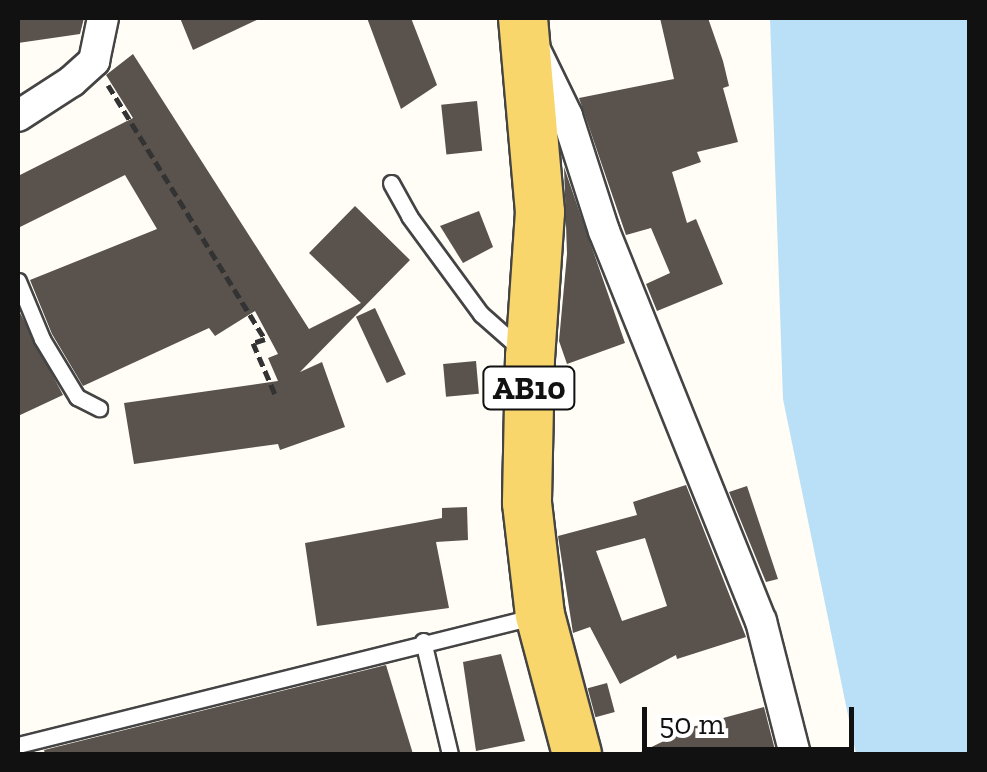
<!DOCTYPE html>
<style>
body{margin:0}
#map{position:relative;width:987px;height:772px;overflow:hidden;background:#fffdf5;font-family:"Zilla Slab",serif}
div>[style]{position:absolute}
.water>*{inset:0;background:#b9e0f7}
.building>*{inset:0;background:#5a524d;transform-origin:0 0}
.path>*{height:5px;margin-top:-2.5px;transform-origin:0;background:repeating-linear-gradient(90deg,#333 0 10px,transparent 0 15px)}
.roads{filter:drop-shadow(2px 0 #444) drop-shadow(-2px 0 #444) drop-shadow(0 2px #444) drop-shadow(0 -2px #444)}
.lane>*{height:15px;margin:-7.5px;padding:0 7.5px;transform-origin:7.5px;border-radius:7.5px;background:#fff}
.street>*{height:30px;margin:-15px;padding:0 15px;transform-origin:15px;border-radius:15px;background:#fff}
.primary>*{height:48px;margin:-24px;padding:0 24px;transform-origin:24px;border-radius:24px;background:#f9d66b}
span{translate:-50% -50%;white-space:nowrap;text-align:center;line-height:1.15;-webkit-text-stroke:10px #fff;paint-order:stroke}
.shield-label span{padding:2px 8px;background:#fff;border:2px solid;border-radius:8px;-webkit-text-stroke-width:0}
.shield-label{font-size:32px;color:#111;font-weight:700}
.frame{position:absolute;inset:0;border:20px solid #111;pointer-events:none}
.scale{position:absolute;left:642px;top:707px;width:212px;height:45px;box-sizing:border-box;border:5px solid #111;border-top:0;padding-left:12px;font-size:30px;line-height:35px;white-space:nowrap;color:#111;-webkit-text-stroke:8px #fff;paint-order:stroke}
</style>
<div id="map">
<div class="water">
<div style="clip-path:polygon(770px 18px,969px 18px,969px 754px,856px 754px,783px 399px)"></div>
</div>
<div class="building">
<div style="clip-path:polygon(18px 18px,84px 18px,80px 34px,18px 43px)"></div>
<div style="clip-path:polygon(180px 18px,261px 18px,193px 50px)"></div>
<div style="clip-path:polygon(367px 18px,411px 18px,437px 85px,401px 109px)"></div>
<div style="clip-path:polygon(660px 18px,708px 18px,723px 61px,729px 86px,723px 88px,738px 142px,697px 152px,701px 162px,672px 172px,687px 223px,696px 219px,723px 284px,657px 311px,646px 284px,670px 273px,651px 228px,626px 235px,579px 98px,674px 79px)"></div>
<div style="clip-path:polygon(133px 54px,309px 329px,361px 303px,309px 253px,355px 206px,410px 260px,300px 372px,322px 362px,345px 427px,280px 450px,278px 444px,134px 464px,124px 403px,278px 381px,268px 358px,278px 354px,255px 311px,215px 336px,209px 328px,83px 386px,52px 334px,30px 280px,157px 229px,125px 175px,18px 228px,18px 176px,133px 118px,106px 75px)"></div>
<div style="left:477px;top:101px;width:50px;height:36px;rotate:84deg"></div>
<div style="clip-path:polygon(564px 167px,625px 343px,567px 364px,559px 341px,567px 254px)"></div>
<div style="clip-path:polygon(479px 211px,493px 247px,463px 263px,440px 226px)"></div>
<div style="left:375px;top:308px;width:73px;height:21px;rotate:65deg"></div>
<div style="clip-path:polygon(18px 309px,63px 395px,18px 416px)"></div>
<div style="left:476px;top:361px;width:33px;height:33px;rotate:85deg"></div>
<div style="clip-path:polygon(evenodd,686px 485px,746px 637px,677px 659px,676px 655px,620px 684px,590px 627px,573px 633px,558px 536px,637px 515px,633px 502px,686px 485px,645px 538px,667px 606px,622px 621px,596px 551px,645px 538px)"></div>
<div style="clip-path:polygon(747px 486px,778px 579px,766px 582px,729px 492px)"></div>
<div style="clip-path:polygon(467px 507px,468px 540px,436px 542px,449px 608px,317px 626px,305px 543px,442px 518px,442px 508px)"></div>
<div style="clip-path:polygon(501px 654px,525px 741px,476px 751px,463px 662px)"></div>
<div style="clip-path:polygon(386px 665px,413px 754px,45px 754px,44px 750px)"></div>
<div style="left:607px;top:683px;width:30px;height:20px;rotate:75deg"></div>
<div style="clip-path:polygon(764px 707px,776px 754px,637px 754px,697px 725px)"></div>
</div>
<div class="path">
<div style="left:108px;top:85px;width:299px;rotate:58.3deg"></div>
<div style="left:265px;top:339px;width:13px;rotate:162deg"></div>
<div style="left:253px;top:343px;width:56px;rotate:66.7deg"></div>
</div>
<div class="roads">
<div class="lane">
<div style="left:391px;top:183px;width:38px;rotate:61deg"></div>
<div style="left:409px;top:216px;width:122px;rotate:53.7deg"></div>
<div style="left:481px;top:314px;width:56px;rotate:41.4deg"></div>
<div style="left:18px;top:281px;width:63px;rotate:67.5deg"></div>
<div style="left:42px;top:339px;width:68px;rotate:58.9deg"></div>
<div style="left:77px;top:397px;width:25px;rotate:27deg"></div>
<div style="left:423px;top:641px;width:116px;rotate:76.6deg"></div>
<div style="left:18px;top:745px;width:534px;rotate:-13.98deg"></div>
</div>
<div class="street">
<div style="left:535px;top:50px;width:73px;rotate:64.1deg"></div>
<div style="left:567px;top:116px;width:121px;rotate:72.2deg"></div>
<div style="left:604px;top:231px;width:420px;rotate:68.1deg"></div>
<div style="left:761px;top:621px;width:137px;rotate:75.7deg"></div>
<div style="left:18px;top:116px;width:64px;rotate:-32.9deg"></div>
<div style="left:72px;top:81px;width:30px;rotate:-42deg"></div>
<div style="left:94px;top:61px;width:44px;rotate:-78.2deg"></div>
</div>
<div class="primary">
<div style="left:523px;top:18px;width:195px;rotate:85deg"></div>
<div style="left:540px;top:212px;width:145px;rotate:93.9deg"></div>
<div style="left:530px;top:357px;width:146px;rotate:91.2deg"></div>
<div style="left:527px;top:503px;width:113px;rotate:83.4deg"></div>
<div style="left:540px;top:615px;width:144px;rotate:75.1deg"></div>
</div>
</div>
<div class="shield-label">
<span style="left:529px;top:388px">AB10</span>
</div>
<div class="frame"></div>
<div class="scale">50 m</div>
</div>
